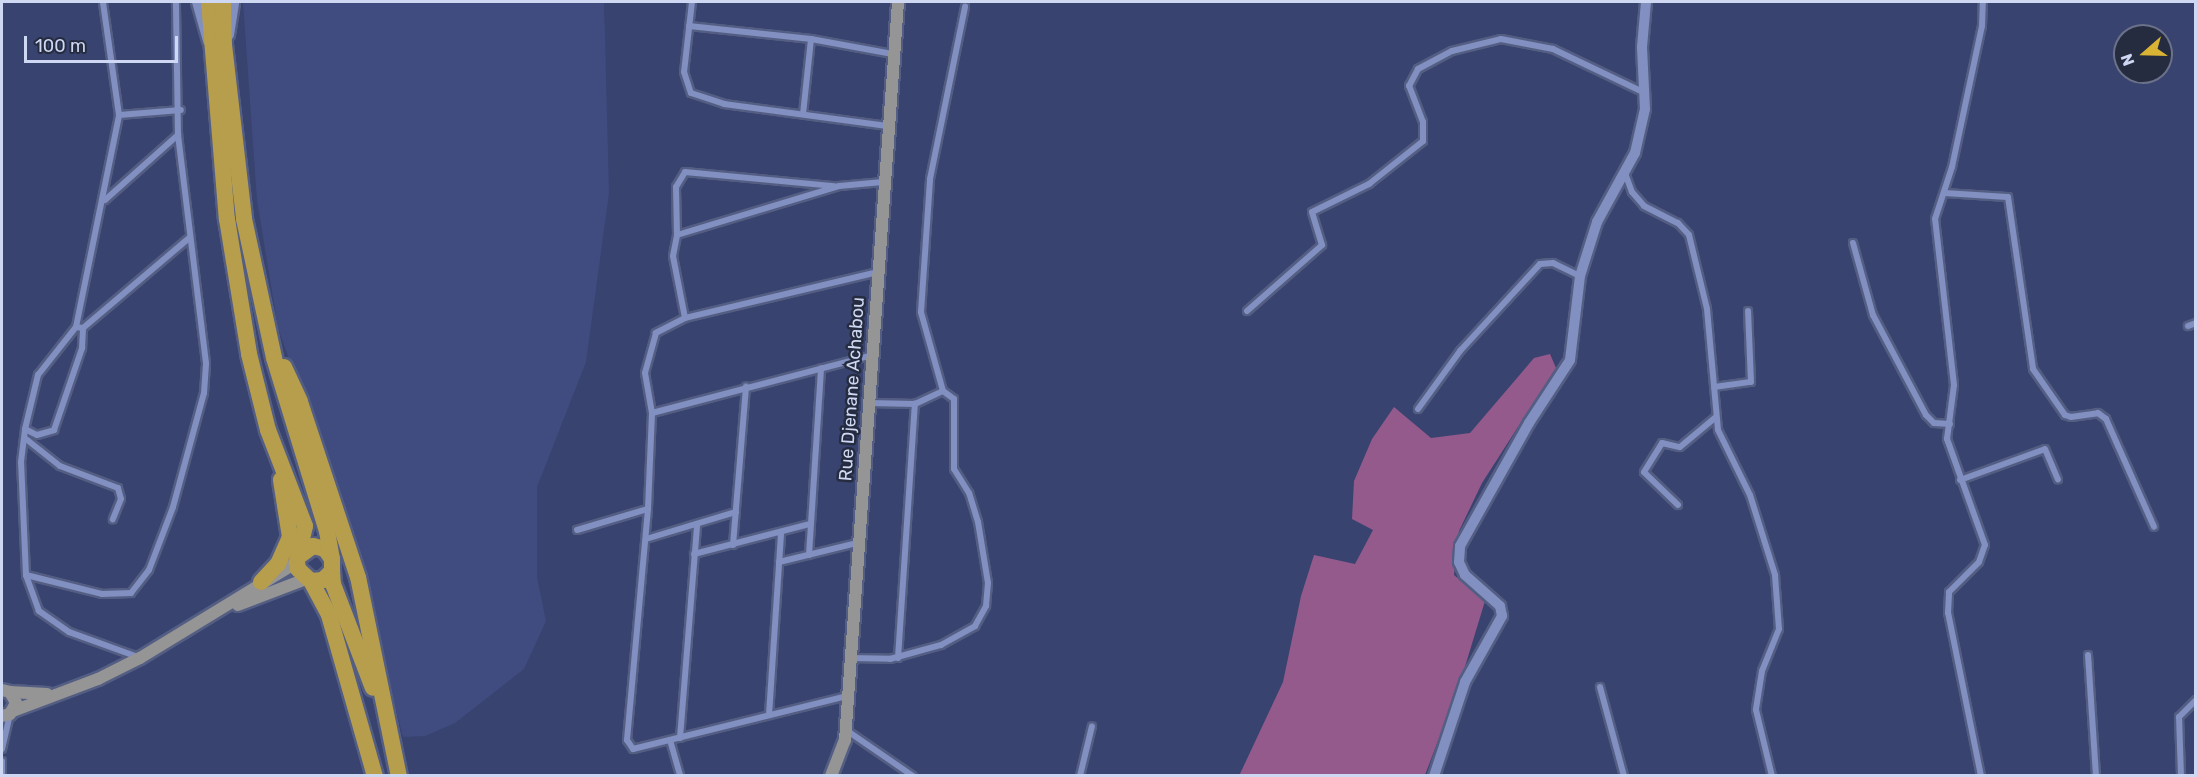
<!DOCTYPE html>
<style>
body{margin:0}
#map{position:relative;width:2197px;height:777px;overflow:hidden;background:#384370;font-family:Rubik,sans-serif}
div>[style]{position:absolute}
.built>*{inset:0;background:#404c80}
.green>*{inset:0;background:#945a8c}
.roads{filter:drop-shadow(2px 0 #545e83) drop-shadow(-2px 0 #545e83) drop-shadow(0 2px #545e83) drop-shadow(0 -2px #545e83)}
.minor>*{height:6px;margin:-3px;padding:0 3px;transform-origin:3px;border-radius:3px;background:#818fc1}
.tertiary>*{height:10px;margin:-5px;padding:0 5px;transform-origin:5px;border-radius:5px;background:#818fc1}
.secondary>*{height:12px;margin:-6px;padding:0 6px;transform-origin:6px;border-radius:6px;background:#959595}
.trunk>*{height:16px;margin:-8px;padding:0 8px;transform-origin:8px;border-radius:8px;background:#b69e4c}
span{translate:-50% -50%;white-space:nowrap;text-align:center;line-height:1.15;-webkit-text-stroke:5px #262c40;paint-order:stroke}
.street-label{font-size:18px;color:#cfd8f3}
.frame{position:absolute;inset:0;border:3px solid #cfd8f3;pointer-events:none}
.north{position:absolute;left:2113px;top:24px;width:60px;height:60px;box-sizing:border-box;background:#262c40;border:2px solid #6a7188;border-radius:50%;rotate:250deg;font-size:16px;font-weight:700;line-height:24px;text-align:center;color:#cfd8f3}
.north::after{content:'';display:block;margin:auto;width:21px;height:27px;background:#d9b434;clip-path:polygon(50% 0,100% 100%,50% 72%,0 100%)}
.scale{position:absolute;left:24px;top:36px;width:154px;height:27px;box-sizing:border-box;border:3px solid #cfd8f3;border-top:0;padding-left:8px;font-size:18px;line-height:21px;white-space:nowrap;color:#cfd8f3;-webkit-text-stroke:4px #262c40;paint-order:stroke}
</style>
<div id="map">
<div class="built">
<div style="clip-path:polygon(243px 2px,604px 2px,609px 193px,586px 362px,537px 487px,537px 577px,546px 621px,524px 669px,455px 723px,425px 736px,403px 737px,349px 526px,278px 328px,257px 200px)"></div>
</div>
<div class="green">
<div style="clip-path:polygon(1550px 354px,1556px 368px,1482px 483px,1459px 531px,1454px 575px,1485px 601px,1460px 683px,1425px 775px,1239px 776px,1283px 682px,1301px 596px,1314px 555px,1355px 564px,1373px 530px,1352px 519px,1354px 481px,1372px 439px,1394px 407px,1431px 438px,1470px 433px,1534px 358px)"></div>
</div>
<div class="roads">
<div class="minor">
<div style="left:692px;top:2px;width:70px;rotate:96.5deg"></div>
<div style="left:684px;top:72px;width:22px;rotate:72deg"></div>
<div style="left:691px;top:93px;width:35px;rotate:18deg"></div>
<div style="left:724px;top:104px;width:163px;rotate:7.7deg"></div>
<div style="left:689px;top:26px;width:123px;rotate:6.1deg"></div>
<div style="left:811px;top:39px;width:83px;rotate:10.4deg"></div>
<div style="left:803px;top:114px;width:75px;rotate:-83.9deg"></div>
<div style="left:119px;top:115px;width:62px;rotate:-4.6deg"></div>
<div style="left:1625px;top:173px;width:20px;rotate:70deg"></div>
<div style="left:1632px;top:192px;width:18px;rotate:49deg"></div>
<div style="left:1644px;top:206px;width:38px;rotate:27deg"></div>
<div style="left:1678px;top:223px;width:16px;rotate:47deg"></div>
<div style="left:1689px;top:235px;width:76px;rotate:76.3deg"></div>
<div style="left:1707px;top:309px;width:121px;rotate:84.8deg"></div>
<div style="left:1718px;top:430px;width:72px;rotate:63.8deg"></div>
<div style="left:1750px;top:495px;width:84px;rotate:72.6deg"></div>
<div style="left:1775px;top:575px;width:54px;rotate:85.8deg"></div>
<div style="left:1779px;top:629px;width:45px;rotate:112deg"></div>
<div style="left:1762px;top:671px;width:39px;rotate:99deg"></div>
<div style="left:1756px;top:710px;width:68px;rotate:76.4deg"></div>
<div style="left:1944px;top:193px;width:64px;rotate:3.6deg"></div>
<div style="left:2008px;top:197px;width:174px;rotate:81.7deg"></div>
<div style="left:2033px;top:369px;width:56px;rotate:55.2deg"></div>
<div style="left:2065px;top:415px;width:6px;rotate:18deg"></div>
<div style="left:2071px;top:417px;width:27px;rotate:-8deg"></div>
<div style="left:2098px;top:413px;width:10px;rotate:37deg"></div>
<div style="left:2106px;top:419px;width:118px;rotate:66deg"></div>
<div style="left:105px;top:200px;width:98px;rotate:-41.7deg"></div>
<div style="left:677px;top:235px;width:48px;rotate:-91.2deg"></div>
<div style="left:676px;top:187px;width:17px;rotate:-59deg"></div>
<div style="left:685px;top:172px;width:150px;rotate:5.4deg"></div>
<div style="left:1853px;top:243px;width:75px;rotate:74.5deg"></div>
<div style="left:1873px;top:315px;width:113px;rotate:62.1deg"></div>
<div style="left:1926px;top:415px;width:11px;rotate:45deg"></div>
<div style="left:1934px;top:423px;width:16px;rotate:4deg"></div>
<div style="left:878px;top:272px;width:198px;rotate:166.6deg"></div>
<div style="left:685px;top:318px;width:63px;rotate:-101deg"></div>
<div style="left:673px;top:256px;width:21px;rotate:-79deg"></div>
<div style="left:677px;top:235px;width:169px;rotate:-16.8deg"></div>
<div style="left:839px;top:186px;width:44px;rotate:-5.2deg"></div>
<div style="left:1247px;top:311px;width:100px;rotate:-41.3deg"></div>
<div style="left:1322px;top:245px;width:34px;rotate:-107deg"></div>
<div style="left:1312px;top:212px;width:64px;rotate:-26.2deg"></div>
<div style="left:1369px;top:184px;width:69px;rotate:-38.5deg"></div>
<div style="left:1423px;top:141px;width:19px;rotate:-90deg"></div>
<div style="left:1423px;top:122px;width:39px;rotate:-111deg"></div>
<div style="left:1409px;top:86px;width:19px;rotate:-62deg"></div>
<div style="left:1418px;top:69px;width:38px;rotate:-28deg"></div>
<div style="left:1452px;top:51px;width:50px;rotate:-13.8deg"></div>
<div style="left:1501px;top:39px;width:53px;rotate:10.9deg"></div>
<div style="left:1553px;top:49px;width:102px;rotate:25.6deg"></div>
<div style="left:685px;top:318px;width:33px;rotate:153deg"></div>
<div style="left:656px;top:333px;width:41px;rotate:105.4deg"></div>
<div style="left:645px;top:373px;width:41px;rotate:80.1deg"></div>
<div style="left:652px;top:413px;width:96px;rotate:92.4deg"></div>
<div style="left:648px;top:509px;width:232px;rotate:95.2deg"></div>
<div style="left:627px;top:740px;width:11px;rotate:56deg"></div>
<div style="left:633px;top:749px;width:220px;rotate:-13.9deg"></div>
<div style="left:2188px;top:326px;width:9px;rotate:-21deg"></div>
<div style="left:76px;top:327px;width:216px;rotate:-78.5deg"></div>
<div style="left:119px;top:115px;width:114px;rotate:-98.1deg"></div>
<div style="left:1714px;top:387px;width:37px;rotate:-8deg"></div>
<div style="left:1751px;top:382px;width:71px;rotate:-92.4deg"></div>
<div style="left:870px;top:403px;width:45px;rotate:1.3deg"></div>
<div style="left:915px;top:404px;width:31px;rotate:-25deg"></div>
<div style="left:1418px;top:409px;width:72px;rotate:-54.1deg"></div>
<div style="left:1460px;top:351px;width:118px;rotate:-47.4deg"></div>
<div style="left:1540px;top:264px;width:13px;rotate:-4deg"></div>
<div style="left:1553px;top:263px;width:30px;rotate:26deg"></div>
<div style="left:652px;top:413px;width:225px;rotate:-14.7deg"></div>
<div style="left:25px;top:429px;width:13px;rotate:27deg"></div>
<div style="left:37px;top:435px;width:18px;rotate:-16deg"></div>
<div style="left:54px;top:430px;width:87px;rotate:-71.1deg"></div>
<div style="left:82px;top:348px;width:20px;rotate:-87deg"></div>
<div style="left:26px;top:439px;width:43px;rotate:38.5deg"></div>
<div style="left:60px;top:466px;width:62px;rotate:20.8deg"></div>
<div style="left:118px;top:488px;width:11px;rotate:75deg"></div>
<div style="left:121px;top:499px;width:22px;rotate:112deg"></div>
<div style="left:1960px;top:480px;width:90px;rotate:-20deg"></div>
<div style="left:2045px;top:449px;width:33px;rotate:67deg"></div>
<div style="left:1678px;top:505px;width:47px;rotate:-135.9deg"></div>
<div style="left:1644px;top:472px;width:34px;rotate:-58deg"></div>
<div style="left:1662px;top:443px;width:18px;rotate:13deg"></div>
<div style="left:1680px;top:447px;width:47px;rotate:-39.8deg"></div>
<div style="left:577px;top:530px;width:74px;rotate:-16.5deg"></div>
<div style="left:646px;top:539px;width:94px;rotate:-16.7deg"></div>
<div style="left:733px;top:545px;width:159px;rotate:-85.3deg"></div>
<div style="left:694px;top:554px;width:120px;rotate:-14.5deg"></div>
<div style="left:809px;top:555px;width:187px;rotate:-86.3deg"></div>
<div style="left:779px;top:562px;width:84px;rotate:-13.7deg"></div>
<div style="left:26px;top:575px;width:78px;rotate:14deg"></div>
<div style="left:102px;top:594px;width:29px;rotate:-2deg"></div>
<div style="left:131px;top:593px;width:29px;rotate:-52deg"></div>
<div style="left:149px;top:570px;width:67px;rotate:-69.1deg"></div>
<div style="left:173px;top:507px;width:118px;rotate:-74.8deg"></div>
<div style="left:204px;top:393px;width:30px;rotate:-86deg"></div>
<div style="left:206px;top:363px;width:230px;rotate:-97deg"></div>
<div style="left:178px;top:135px;width:133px;rotate:-90.9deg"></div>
<div style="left:2088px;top:655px;width:121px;rotate:86.2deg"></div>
<div style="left:138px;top:657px;width:73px;rotate:-160.1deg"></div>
<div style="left:69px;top:632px;width:37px;rotate:-145deg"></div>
<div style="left:39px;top:611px;width:38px;rotate:-110deg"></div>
<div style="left:26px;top:575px;width:113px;rotate:-92.5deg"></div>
<div style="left:21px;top:462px;width:33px;rotate:-83deg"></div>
<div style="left:25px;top:429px;width:56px;rotate:-76.5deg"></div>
<div style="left:38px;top:375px;width:61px;rotate:-51.6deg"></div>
<div style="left:76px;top:327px;width:7px;rotate:8deg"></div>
<div style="left:83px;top:328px;width:139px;rotate:-40.3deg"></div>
<div style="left:851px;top:658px;width:39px;rotate:1deg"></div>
<div style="left:890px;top:659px;width:53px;rotate:-15.4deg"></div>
<div style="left:941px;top:645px;width:39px;rotate:-29deg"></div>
<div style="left:975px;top:626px;width:23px;rotate:-61deg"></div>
<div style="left:986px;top:606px;width:23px;rotate:-85deg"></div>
<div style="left:988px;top:583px;width:62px;rotate:-99.3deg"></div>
<div style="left:978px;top:522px;width:30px;rotate:-107deg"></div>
<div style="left:969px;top:493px;width:28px;rotate:-122deg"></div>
<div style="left:954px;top:469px;width:70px;rotate:-90deg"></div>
<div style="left:954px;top:399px;width:14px;rotate:-144deg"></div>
<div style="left:943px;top:391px;width:82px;rotate:-105.6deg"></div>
<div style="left:921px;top:312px;width:133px;rotate:-86.1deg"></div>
<div style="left:930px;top:179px;width:176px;rotate:-78.5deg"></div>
<div style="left:898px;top:658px;width:255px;rotate:-86.2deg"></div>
<div style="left:1600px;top:687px;width:92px;rotate:74.9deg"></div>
<div style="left:769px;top:715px;width:182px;rotate:-86.2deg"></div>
<div style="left:846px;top:730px;width:81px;rotate:34.5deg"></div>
<div style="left:680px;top:738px;width:213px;rotate:-85.4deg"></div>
<div style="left:670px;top:740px;width:37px;rotate:74deg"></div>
<div style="left:2px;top:749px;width:35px;rotate:-77deg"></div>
<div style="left:2px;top:761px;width:15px;rotate:90deg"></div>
<div style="left:1080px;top:776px;width:51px;rotate:-76.5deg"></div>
<div style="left:1981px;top:776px;width:166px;rotate:-101.4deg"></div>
<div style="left:1948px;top:613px;width:21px;rotate:-87deg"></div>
<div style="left:1949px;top:592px;width:42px;rotate:-45deg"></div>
<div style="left:1979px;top:562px;width:18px;rotate:-71deg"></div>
<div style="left:1985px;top:545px;width:113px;rotate:-109.7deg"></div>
<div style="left:1947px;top:439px;width:54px;rotate:-82.6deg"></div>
<div style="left:1954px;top:385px;width:167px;rotate:-96.5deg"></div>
<div style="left:1935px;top:219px;width:55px;rotate:-71.9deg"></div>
<div style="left:1952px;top:167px;width:144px;rotate:-78deg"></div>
<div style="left:1982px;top:26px;width:24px;rotate:-88deg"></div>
<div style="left:2181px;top:776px;width:59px;rotate:-91.9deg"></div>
<div style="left:2179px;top:717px;width:24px;rotate:-45deg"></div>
</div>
<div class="tertiary">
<div style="left:197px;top:2px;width:41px;rotate:74.2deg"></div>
<div style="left:229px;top:35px;width:33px;rotate:-81deg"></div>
<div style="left:1434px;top:776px;width:99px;rotate:-71.7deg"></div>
<div style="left:1465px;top:682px;width:76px;rotate:-60.7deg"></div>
<div style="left:1502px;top:616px;width:10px;rotate:-101deg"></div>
<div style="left:1500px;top:606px;width:47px;rotate:-138.5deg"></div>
<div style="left:1465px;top:575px;width:14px;rotate:-115deg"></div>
<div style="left:1459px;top:562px;width:16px;rotate:-86deg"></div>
<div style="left:1460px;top:546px;width:141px;rotate:-60.7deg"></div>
<div style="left:1529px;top:423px;width:75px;rotate:-56.9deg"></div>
<div style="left:1570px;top:360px;width:85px;rotate:-83.2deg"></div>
<div style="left:1580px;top:276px;width:57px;rotate:-72.5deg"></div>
<div style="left:1597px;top:222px;width:79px;rotate:-61.2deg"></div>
<div style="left:1635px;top:153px;width:45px;rotate:-77.2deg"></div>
<div style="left:1645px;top:109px;width:62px;rotate:-92.8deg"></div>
<div style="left:1642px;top:47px;width:45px;rotate:-84.9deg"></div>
</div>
<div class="secondary">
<div style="left:238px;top:605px;width:73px;rotate:-20.9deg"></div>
<div style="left:2px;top:690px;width:8px;rotate:14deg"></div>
<div style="left:10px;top:692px;width:13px;rotate:61deg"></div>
<div style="left:16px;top:703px;width:13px;rotate:119deg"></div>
<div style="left:10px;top:714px;width:8px;rotate:166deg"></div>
<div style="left:10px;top:692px;width:37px;rotate:3deg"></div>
<div style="left:13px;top:711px;width:91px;rotate:-20.6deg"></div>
<div style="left:98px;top:679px;width:47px;rotate:-26.6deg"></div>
<div style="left:140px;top:658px;width:184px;rotate:-31.4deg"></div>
<div style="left:831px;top:776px;width:39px;rotate:-69deg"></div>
<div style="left:845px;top:740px;width:740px;rotate:-85.89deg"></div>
</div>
<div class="trunk">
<div style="left:209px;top:2px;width:218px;rotate:85.3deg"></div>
<div style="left:227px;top:219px;width:137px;rotate:80.7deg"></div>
<div style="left:249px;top:354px;width:78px;rotate:76deg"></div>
<div style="left:268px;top:430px;width:103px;rotate:68.9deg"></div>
<div style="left:305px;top:526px;width:37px;rotate:103deg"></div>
<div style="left:297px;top:562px;width:7px;rotate:82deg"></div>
<div style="left:298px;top:569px;width:18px;rotate:43deg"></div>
<div style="left:311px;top:581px;width:12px;rotate:-5deg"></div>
<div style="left:323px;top:580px;width:13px;rotate:-45deg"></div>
<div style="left:332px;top:571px;width:12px;rotate:-90deg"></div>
<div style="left:332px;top:559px;width:12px;rotate:-125deg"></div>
<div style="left:325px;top:549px;width:12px;rotate:-166deg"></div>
<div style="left:313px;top:546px;width:17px;rotate:144deg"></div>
<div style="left:223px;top:2px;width:43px;rotate:88.7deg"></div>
<div style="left:224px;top:45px;width:175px;rotate:83.4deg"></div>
<div style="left:244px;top:219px;width:142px;rotate:77.8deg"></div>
<div style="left:274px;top:358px;width:181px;rotate:73deg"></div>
<div style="left:327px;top:531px;width:28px;rotate:80deg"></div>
<div style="left:284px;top:367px;width:38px;rotate:65deg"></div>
<div style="left:300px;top:402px;width:184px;rotate:71.7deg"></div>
<div style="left:358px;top:577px;width:203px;rotate:78.4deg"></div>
<div style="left:332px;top:571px;width:13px;rotate:86deg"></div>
<div style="left:333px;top:584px;width:111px;rotate:69deg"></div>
<div style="left:311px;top:581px;width:38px;rotate:62deg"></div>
<div style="left:329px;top:615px;width:167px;rotate:74.1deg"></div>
<div style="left:261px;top:582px;width:25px;rotate:-47deg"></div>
<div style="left:278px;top:564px;width:30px;rotate:-66deg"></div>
<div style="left:290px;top:537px;width:58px;rotate:-99deg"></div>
</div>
</div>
<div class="street-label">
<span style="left:852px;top:389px;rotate:-86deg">Rue Djenane Achabou</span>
</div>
<div class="frame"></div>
<div class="north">N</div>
<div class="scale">100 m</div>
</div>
